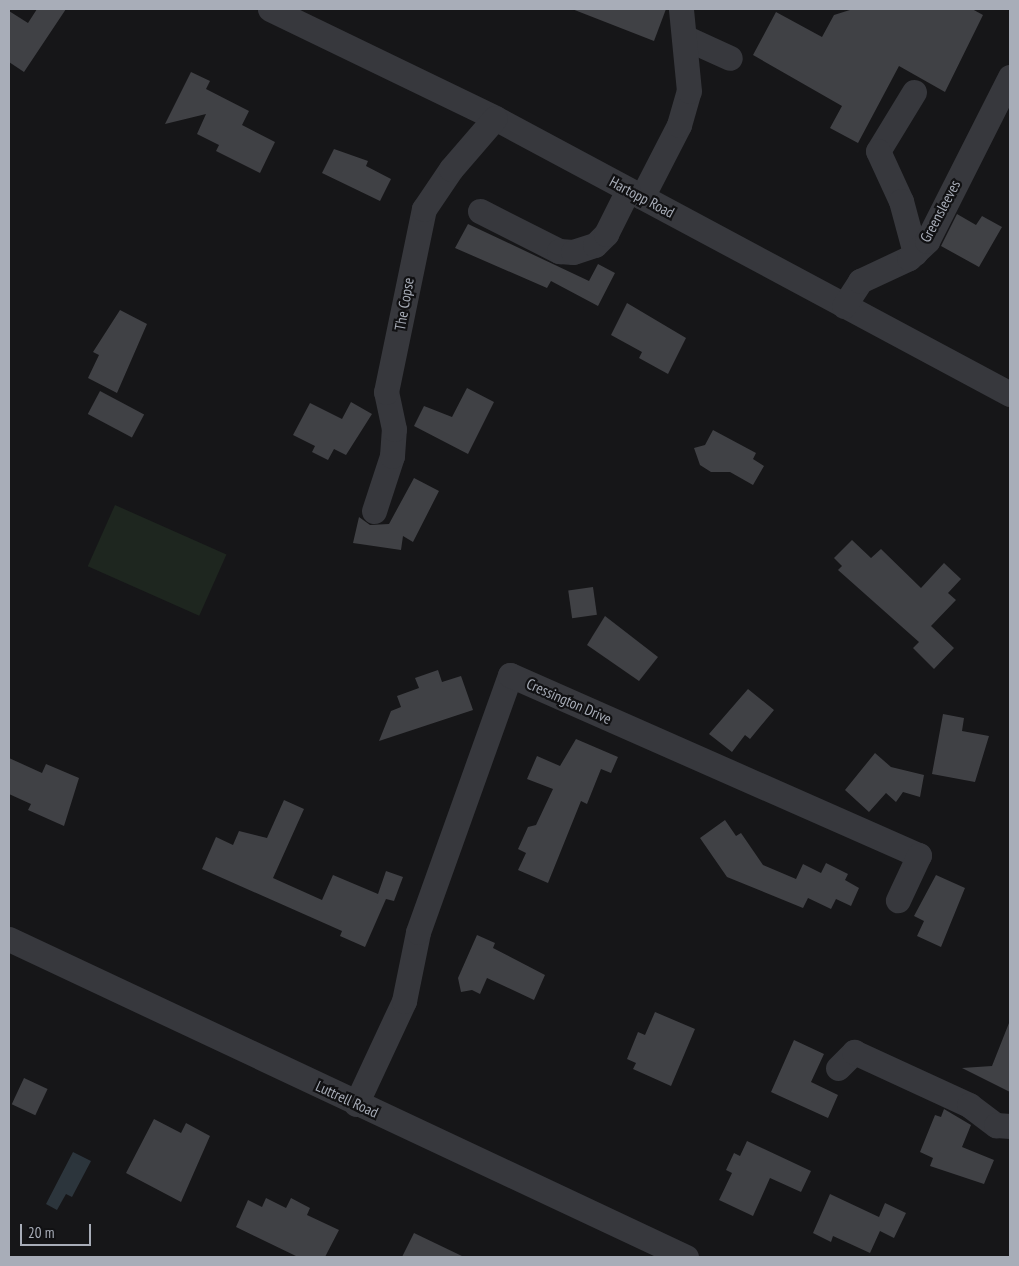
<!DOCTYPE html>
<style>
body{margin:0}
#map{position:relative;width:1019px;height:1266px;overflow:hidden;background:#161618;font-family:"PT Sans Narrow",sans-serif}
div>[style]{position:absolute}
.green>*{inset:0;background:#1e261f;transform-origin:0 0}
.water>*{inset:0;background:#2c353c}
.building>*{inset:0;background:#404145;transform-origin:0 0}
.minor>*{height:25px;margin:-12.5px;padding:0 12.5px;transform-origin:12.5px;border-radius:12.5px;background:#37383d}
span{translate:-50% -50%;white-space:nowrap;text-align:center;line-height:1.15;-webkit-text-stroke:4.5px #111113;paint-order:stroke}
.street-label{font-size:15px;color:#a8adb8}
.frame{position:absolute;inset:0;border:10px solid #a8adb8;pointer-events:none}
.scale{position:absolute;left:20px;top:1224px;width:71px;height:22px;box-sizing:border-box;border:2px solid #a8adb8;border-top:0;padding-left:6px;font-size:15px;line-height:18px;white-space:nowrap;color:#a8adb8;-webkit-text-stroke:4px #111113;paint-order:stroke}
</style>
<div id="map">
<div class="green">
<div style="left:115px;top:505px;width:122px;height:67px;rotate:24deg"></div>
</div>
<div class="water">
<div style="clip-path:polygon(73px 1152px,91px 1161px,72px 1197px,66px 1194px,57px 1210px,46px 1204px)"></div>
</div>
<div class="building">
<div style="clip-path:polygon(37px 9px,66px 9px,24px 72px,9px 62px,9px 11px,28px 23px)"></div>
<div style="clip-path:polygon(572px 9px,666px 9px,654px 41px)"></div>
<div style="clip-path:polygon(853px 9px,972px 9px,983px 15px,945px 92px,899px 66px,858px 143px,830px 128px,842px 106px,753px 55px,776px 12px,822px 37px,834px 15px)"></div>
<div style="clip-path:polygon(191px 72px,210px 81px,206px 89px,249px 111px,242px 125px,275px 142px,260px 173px,216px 151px,219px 145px,197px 134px,206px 114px,165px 124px)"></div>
<div style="clip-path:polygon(334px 149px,368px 161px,366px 166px,391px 179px,380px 201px,322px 173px)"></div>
<div style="clip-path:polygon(957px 214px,976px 225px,982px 216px,1002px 227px,979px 267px,941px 246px)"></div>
<div style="clip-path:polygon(468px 224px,589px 281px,598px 264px,615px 273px,598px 306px,551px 281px,547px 288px,455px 248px)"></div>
<div style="clip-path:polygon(627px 303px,686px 338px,668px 374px,639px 358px,642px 352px,611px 335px)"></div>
<div style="clip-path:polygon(120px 310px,147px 324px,117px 393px,88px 378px,99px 355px,93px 352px)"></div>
<div style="clip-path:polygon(467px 388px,494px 402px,468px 454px,414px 426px,424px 406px,452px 417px)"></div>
<div style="left:100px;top:391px;width:50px;height:26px;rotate:28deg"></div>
<div style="clip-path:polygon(351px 402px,372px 414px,346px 455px,334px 449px,328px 460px,312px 452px,315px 446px,293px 435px,310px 403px,342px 419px)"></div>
<div style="clip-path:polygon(713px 430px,756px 453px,753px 459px,764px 466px,753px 485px,730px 472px,711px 472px,700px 465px,694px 448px,705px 445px)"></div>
<div style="clip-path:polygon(414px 478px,439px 491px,413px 542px,403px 536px,401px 550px,353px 543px,359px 517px,370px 525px,389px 524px)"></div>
<div style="clip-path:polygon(852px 540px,871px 558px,881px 549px,921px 588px,944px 563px,961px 579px,948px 593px,956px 600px,931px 626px,954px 648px,934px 669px,913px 648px,919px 642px,838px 570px,842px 566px,834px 558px)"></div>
<div style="left:593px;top:587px;width:28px;height:25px;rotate:82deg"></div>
<div style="clip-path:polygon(605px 616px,658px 657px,639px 681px,587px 645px)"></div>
<div style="clip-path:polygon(438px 670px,442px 682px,461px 676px,473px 710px,379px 741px,391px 711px,401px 707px,397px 696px,419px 688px,415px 678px)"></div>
<div style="clip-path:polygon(748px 689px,774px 710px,750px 739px,745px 735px,732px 752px,709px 734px)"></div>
<div style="clip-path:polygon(943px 714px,964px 718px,962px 731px,989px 736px,975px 782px,932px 774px)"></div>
<div style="clip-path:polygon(576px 739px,618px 757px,611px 773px,601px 769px,587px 804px,581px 801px,548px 883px,518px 870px,526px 853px,518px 849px,528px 827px,536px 825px,553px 789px,527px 779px,537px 756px,560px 766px)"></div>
<div style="clip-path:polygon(875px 753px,891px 767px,924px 775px,920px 797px,903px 792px,896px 802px,886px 793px,869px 812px,845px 790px)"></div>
<div style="clip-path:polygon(9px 758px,42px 773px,46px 764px,79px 778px,64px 826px,28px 810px,31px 804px,9px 794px)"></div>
<div style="clip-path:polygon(284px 800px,304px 809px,273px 878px,322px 900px,333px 875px,378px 894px,386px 871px,403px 877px,394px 901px,386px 899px,365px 947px,340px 936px,342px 931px,202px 869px,216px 837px,233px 845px,239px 831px,267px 838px)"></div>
<div style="clip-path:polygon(725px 820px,736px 836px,741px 833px,763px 865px,796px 879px,803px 864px,821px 873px,826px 863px,848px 874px,845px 880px,859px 888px,851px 906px,836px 899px,831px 909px,808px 898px,803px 908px,727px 877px,700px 838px)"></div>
<div style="clip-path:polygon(936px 875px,965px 888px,941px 947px,917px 936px,924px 921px,914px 916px)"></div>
<div style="clip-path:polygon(477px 935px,495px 943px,493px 948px,545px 975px,534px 1000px,487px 978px,480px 994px,472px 990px,461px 992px,458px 978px)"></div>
<div style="clip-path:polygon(655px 1012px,695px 1029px,671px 1086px,633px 1069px,636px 1063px,627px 1059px,638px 1032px,645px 1035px)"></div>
<div style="clip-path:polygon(1009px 1023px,1010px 1023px,1010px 1092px,962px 1068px,992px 1066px)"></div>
<div style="clip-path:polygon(794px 1040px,824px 1054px,811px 1082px,838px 1095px,828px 1118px,771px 1092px)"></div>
<div style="left:24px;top:1078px;width:26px;height:29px;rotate:25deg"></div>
<div style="clip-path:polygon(944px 1109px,971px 1125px,962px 1147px,994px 1160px,984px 1184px,930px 1166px,933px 1158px,920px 1152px,935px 1115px,941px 1117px)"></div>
<div style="clip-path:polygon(154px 1119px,181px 1133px,186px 1123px,210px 1136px,181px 1202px,126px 1173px)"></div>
<div style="clip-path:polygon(747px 1141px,811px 1171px,801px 1192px,770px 1178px,753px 1216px,719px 1200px,732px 1173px,726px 1170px,734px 1153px,740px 1156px)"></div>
<div style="clip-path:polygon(830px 1194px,879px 1217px,885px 1203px,906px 1213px,894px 1238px,880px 1231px,870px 1253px,833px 1236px,831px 1242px,813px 1233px)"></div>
<div style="clip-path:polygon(266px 1198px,286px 1208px,291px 1198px,310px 1208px,307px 1215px,339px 1230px,325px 1257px,298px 1257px,236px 1227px,248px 1200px,262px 1207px)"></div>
<div style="clip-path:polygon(414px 1233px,464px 1257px,402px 1257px)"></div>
</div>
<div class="minor">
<div style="left:270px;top:9px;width:250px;rotate:25.8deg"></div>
<div style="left:495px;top:118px;width:584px;rotate:28.19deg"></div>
<div style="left:686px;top:38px;width:48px;rotate:24.4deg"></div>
<div style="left:914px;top:92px;width:69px;rotate:121.4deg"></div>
<div style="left:878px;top:151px;width:55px;rotate:65.3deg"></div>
<div style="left:901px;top:201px;width:54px;rotate:74.9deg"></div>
<div style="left:642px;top:197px;width:81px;rotate:-62.8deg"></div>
<div style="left:679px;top:125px;width:35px;rotate:-74deg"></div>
<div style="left:689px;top:91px;width:82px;rotate:-95.6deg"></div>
<div style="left:480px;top:211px;width:89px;rotate:26.9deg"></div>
<div style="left:559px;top:251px;width:14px;rotate:4deg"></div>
<div style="left:573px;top:252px;width:23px;rotate:-18deg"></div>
<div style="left:595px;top:245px;width:16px;rotate:-45deg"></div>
<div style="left:606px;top:234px;width:49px;rotate:-63.4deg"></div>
<div style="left:844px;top:306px;width:30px;rotate:-57deg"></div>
<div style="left:860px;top:281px;width:54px;rotate:-25.1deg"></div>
<div style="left:909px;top:258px;width:25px;rotate:-43deg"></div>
<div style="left:927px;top:241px;width:184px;rotate:-63.2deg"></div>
<div style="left:374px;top:511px;width:58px;rotate:-71.9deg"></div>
<div style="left:392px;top:456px;width:27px;rotate:-86deg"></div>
<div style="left:394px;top:429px;width:38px;rotate:-102deg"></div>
<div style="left:386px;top:392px;width:187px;rotate:-78.3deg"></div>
<div style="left:424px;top:209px;width:48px;rotate:-56deg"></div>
<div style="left:451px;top:169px;width:67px;rotate:-49.2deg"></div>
<div style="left:9px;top:939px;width:748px;rotate:25.16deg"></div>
<div style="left:838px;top:1068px;width:23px;rotate:-45deg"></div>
<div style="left:854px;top:1052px;width:127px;rotate:24.7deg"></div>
<div style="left:969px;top:1105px;width:34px;rotate:37deg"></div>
<div style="left:996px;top:1125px;width:14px;rotate:4deg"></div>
<div style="left:356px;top:1104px;width:114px;rotate:-65deg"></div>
<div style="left:404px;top:1001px;width:70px;rotate:-78.5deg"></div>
<div style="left:418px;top:932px;width:273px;rotate:-70.3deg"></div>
<div style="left:510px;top:675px;width:447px;rotate:23.8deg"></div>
<div style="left:919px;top:855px;width:50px;rotate:115deg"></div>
</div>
<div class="street-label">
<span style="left:642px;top:197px;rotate:28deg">Hartopp Road</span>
<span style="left:940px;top:211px;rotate:-62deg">Greensleeves</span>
<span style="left:404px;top:304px;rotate:-80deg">The Copse</span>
<span style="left:569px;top:701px;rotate:24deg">Cressington Drive</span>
<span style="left:347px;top:1099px;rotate:25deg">Luttrell Road</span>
</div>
<div class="frame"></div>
<div class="scale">20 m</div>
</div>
